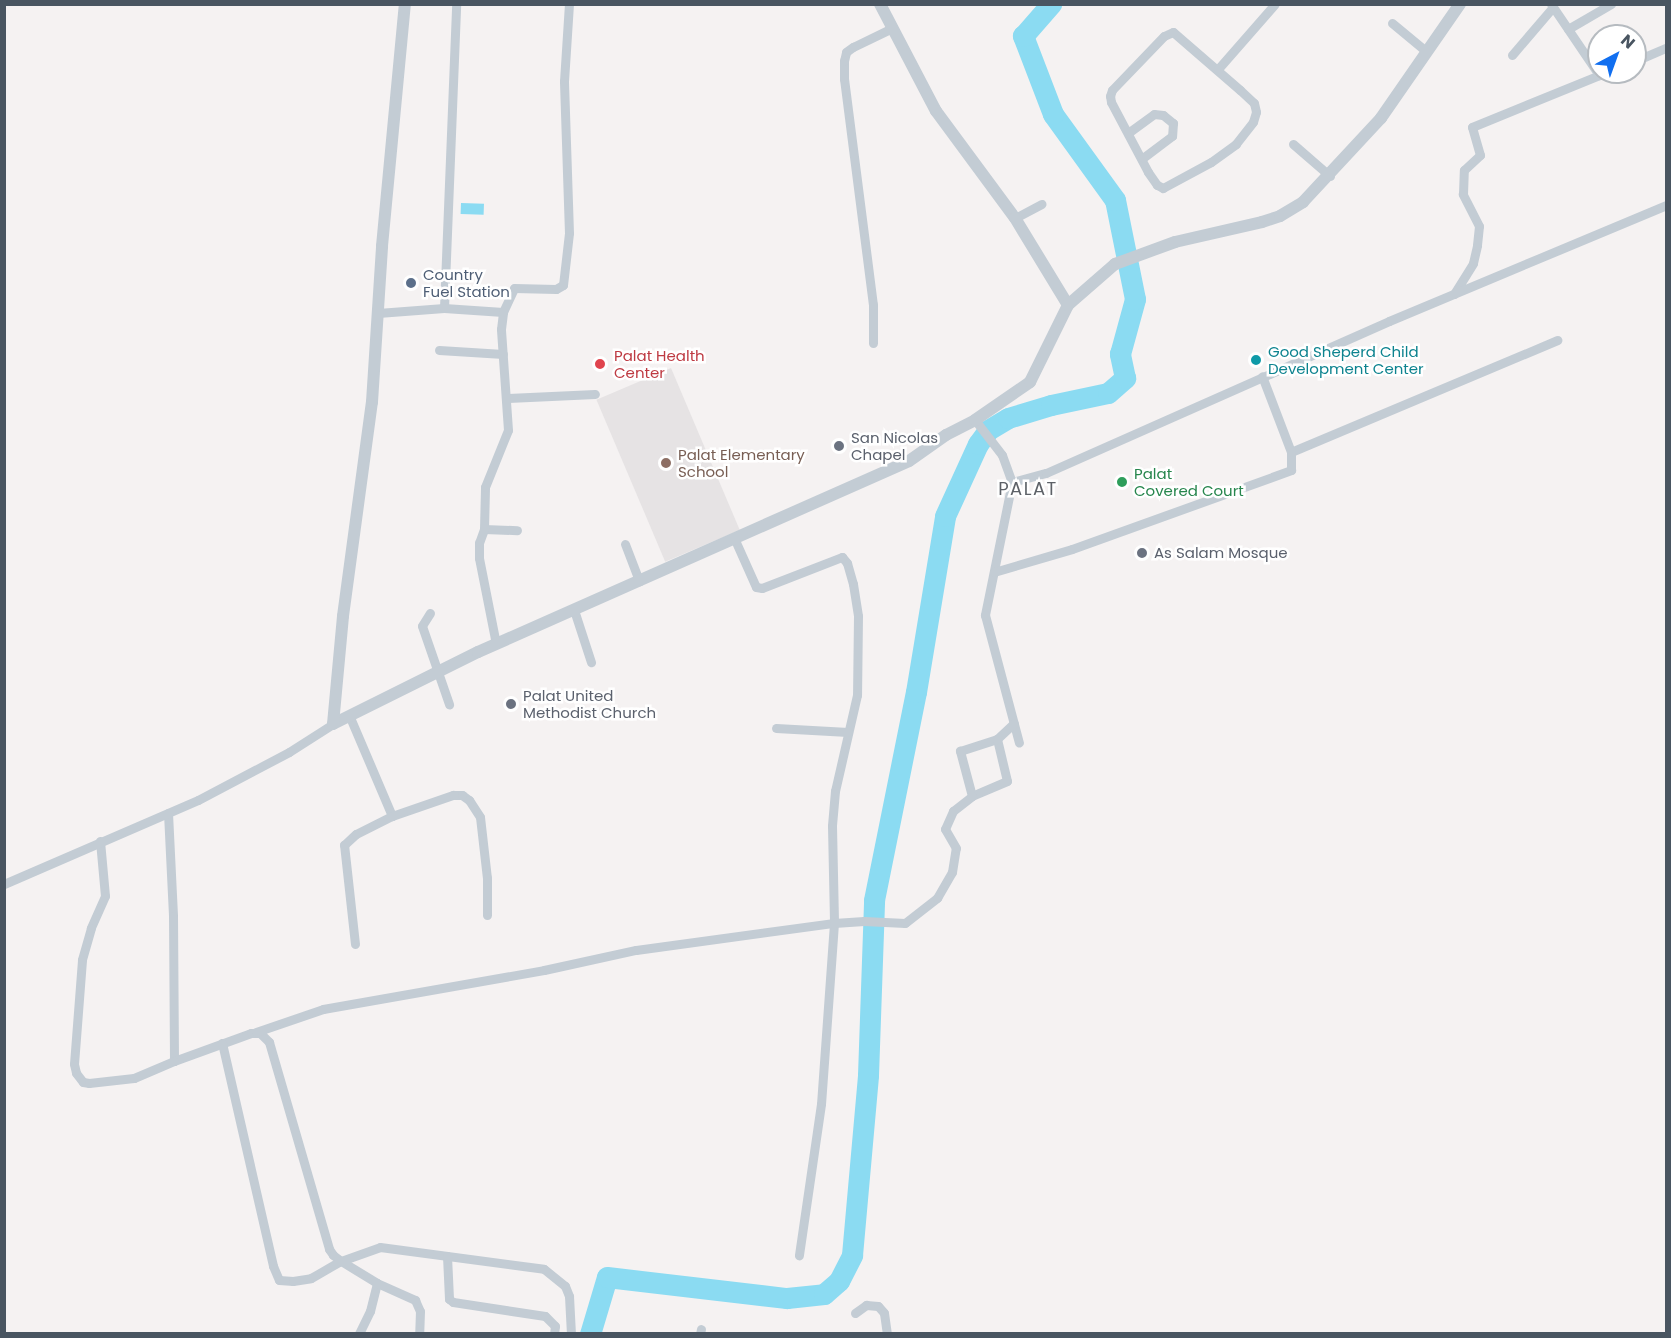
<!DOCTYPE html>
<style>
body{margin:0}
#map{position:relative;width:1671px;height:1338px;overflow:hidden;background:#f5f2f2;font-family:Poppins,sans-serif}
div>[style]{position:absolute}
.education>*{inset:0;background:#e6e3e4;transform-origin:0 0}
.water>*{inset:0;background:#8bdbf2;transform-origin:0 0}
.river>*{height:21px;margin:-10.5px;padding:0 10.5px;transform-origin:10.5px;border-radius:10.5px;background:#8bdbf2}
.minor>*{height:9px;margin:-4.5px;padding:0 4.5px;transform-origin:4.5px;border-radius:4.5px;background:#c3ccd4}
.tertiary>*{height:12px;margin:-6px;padding:0 6px;transform-origin:6px;border-radius:6px;background:#c3ccd4}
.dots>*{width:16px;height:16px;translate:-50% -50%;box-sizing:border-box;border:3px solid #fff;border-radius:50%}
span{translate:-50% -50%;white-space:nowrap;text-align:center;line-height:1.15;-webkit-text-stroke:5px #fff;paint-order:stroke}
.service-label{font-size:15px;color:#4e5e75}
.left{translate:0 -50%;text-align:left}
.culture-label{font-size:15px;color:#0d838f}
.health-label{font-size:15px;color:#be3a42}
.worship-label{font-size:15px;color:#5b616d}
.education-label{font-size:15px;color:#785e54}
.leisure-label{font-size:15px;color:#27864d}
.quarter-label{font-size:18px;color:#5e6268;letter-spacing:1.5px}
.frame{position:absolute;inset:0;border:6px solid #495561;pointer-events:none}
.north{position:absolute;left:1587px;top:24px;width:60px;height:60px;box-sizing:border-box;background:#fff;border:2px solid #b6bbc0;border-radius:50%;rotate:41deg;font-size:16px;font-weight:700;line-height:24px;text-align:center;color:#495561}
.north::after{content:'';display:block;margin:auto;width:21px;height:27px;background:#116ff0;clip-path:polygon(50% 0,100% 100%,50% 72%,0 100%)}
</style>
<div id="map">
<div class="education">
<div style="left:671px;top:368px;width:176px;height:81px;rotate:67deg"></div>
</div>
<div class="water">
<div style="left:461px;top:203px;width:23px;height:11px;rotate:2deg"></div>
</div>
<div class="river">
<div style="left:590px;top:1334px;width:59px;rotate:-73.4deg"></div>
<div style="left:607px;top:1277px;width:181px;rotate:6.7deg"></div>
<div style="left:787px;top:1298px;width:37px;rotate:-6deg"></div>
<div style="left:824px;top:1294px;width:20px;rotate:-41deg"></div>
<div style="left:839px;top:1281px;width:29px;rotate:-63deg"></div>
<div style="left:852px;top:1255px;width:181px;rotate:-84.9deg"></div>
<div style="left:868px;top:1075px;width:175px;rotate:-88deg"></div>
<div style="left:874px;top:900px;width:212px;rotate:-78.6deg"></div>
<div style="left:916px;top:692px;width:178px;rotate:-80.6deg"></div>
<div style="left:945px;top:516px;width:79px;rotate:-65.4deg"></div>
<div style="left:978px;top:444px;width:17px;rotate:-54deg"></div>
<div style="left:988px;top:430px;width:23px;rotate:-31deg"></div>
<div style="left:1008px;top:418px;width:45px;rotate:-16.8deg"></div>
<div style="left:1051px;top:405px;width:58px;rotate:-11.9deg"></div>
<div style="left:1108px;top:393px;width:23px;rotate:-41deg"></div>
<div style="left:1125px;top:378px;width:25px;rotate:-102deg"></div>
<div style="left:1120px;top:354px;width:57px;rotate:-74.7deg"></div>
<div style="left:1135px;top:299px;width:101px;rotate:-101.4deg"></div>
<div style="left:1115px;top:200px;width:106px;rotate:-125.8deg"></div>
<div style="left:1053px;top:114px;width:84px;rotate:-111deg"></div>
<div style="left:1023px;top:36px;width:43px;rotate:-48.8deg"></div>
</div>
<div class="minor">
<div style="left:1551px;top:4px;width:86px;rotate:55.9deg"></div>
<div style="left:1392px;top:23px;width:45px;rotate:39.6deg"></div>
<div style="left:1568px;top:29px;width:50px;rotate:-30.2deg"></div>
<div style="left:1173px;top:32px;width:89px;rotate:40.9deg"></div>
<div style="left:1240px;top:90px;width:19px;rotate:43deg"></div>
<div style="left:1254px;top:103px;width:9px;rotate:77deg"></div>
<div style="left:1256px;top:112px;width:10px;rotate:107deg"></div>
<div style="left:1253px;top:122px;width:28px;rotate:128deg"></div>
<div style="left:1236px;top:144px;width:31px;rotate:144deg"></div>
<div style="left:1211px;top:162px;width:55px;rotate:151.6deg"></div>
<div style="left:1163px;top:188px;width:7px;rotate:-153deg"></div>
<div style="left:1157px;top:185px;width:16px;rotate:-125deg"></div>
<div style="left:1148px;top:172px;width:79px;rotate:-117.9deg"></div>
<div style="left:1111px;top:102px;width:6px;rotate:-99deg"></div>
<div style="left:1110px;top:96px;width:6px;rotate:-72deg"></div>
<div style="left:1112px;top:90px;width:75px;rotate:-46.1deg"></div>
<div style="left:1164px;top:36px;width:10px;rotate:-24deg"></div>
<div style="left:1512px;top:55px;width:63px;rotate:-49.5deg"></div>
<div style="left:1635px;top:61px;width:34px;rotate:-23deg"></div>
<div style="left:1218px;top:69px;width:86px;rotate:-48.8deg"></div>
<div style="left:1128px;top:133px;width:32px;rotate:-36deg"></div>
<div style="left:1154px;top:114px;width:9px;rotate:6deg"></div>
<div style="left:1163px;top:115px;width:13px;rotate:39deg"></div>
<div style="left:1173px;top:123px;width:13px;rotate:94deg"></div>
<div style="left:1172px;top:136px;width:36px;rotate:143deg"></div>
<div style="left:1293px;top:144px;width:49px;rotate:40.9deg"></div>
<div style="left:1015px;top:218px;width:30px;rotate:-28deg"></div>
<div style="left:1454px;top:294px;width:36px;rotate:-58deg"></div>
<div style="left:1473px;top:263px;width:18px;rotate:-77deg"></div>
<div style="left:1477px;top:245px;width:19px;rotate:-84deg"></div>
<div style="left:1479px;top:226px;width:36px;rotate:-117deg"></div>
<div style="left:1463px;top:194px;width:24px;rotate:-88deg"></div>
<div style="left:1464px;top:170px;width:22px;rotate:-43deg"></div>
<div style="left:1480px;top:155px;width:29px;rotate:-106deg"></div>
<div style="left:1472px;top:127px;width:146px;rotate:-22.2deg"></div>
<div style="left:444px;top:308px;width:304px;rotate:-87.7deg"></div>
<div style="left:378px;top:313px;width:66px;rotate:-4.3deg"></div>
<div style="left:444px;top:308px;width:59px;rotate:3.9deg"></div>
<div style="left:873px;top:343px;width:38px;rotate:-90deg"></div>
<div style="left:873px;top:305px;width:228px;rotate:-97.3deg"></div>
<div style="left:844px;top:79px;width:18px;rotate:-90deg"></div>
<div style="left:844px;top:61px;width:9px;rotate:-77deg"></div>
<div style="left:846px;top:52px;width:9px;rotate:-36deg"></div>
<div style="left:853px;top:47px;width:41px;rotate:-25.9deg"></div>
<div style="left:439px;top:350px;width:64px;rotate:3.6deg"></div>
<div style="left:508px;top:398px;width:87px;rotate:-2.6deg"></div>
<div style="left:975px;top:420px;width:44px;rotate:52.4deg"></div>
<div style="left:1002px;top:455px;width:29px;rotate:70deg"></div>
<div style="left:1012px;top:482px;width:136px;rotate:101.5deg"></div>
<div style="left:985px;top:615px;width:132px;rotate:75.1deg"></div>
<div style="left:1291px;top:452px;width:289px;rotate:-22.8deg"></div>
<div style="left:1012px;top:482px;width:35px;rotate:-15deg"></div>
<div style="left:1046px;top:473px;width:375px;rotate:-23.9deg"></div>
<div style="left:1389px;top:321px;width:300px;rotate:-22.7deg"></div>
<div style="left:484px;top:529px;width:33px;rotate:2deg"></div>
<div style="left:735px;top:540px;width:51px;rotate:65.9deg"></div>
<div style="left:756px;top:587px;width:6px;rotate:9deg"></div>
<div style="left:762px;top:588px;width:86px;rotate:-21.2deg"></div>
<div style="left:842px;top:557px;width:8px;rotate:50deg"></div>
<div style="left:847px;top:563px;width:22px;rotate:74deg"></div>
<div style="left:853px;top:584px;width:32px;rotate:81deg"></div>
<div style="left:858px;top:616px;width:79px;rotate:90.7deg"></div>
<div style="left:857px;top:695px;width:98px;rotate:102.9deg"></div>
<div style="left:835px;top:791px;width:35px;rotate:95deg"></div>
<div style="left:832px;top:826px;width:97px;rotate:88.8deg"></div>
<div style="left:834px;top:923px;width:181px;rotate:94.1deg"></div>
<div style="left:821px;top:1104px;width:153px;rotate:98.3deg"></div>
<div style="left:625px;top:544px;width:40px;rotate:69deg"></div>
<div style="left:994px;top:572px;width:81px;rotate:-16.4deg"></div>
<div style="left:1072px;top:549px;width:233px;rotate:-19.8deg"></div>
<div style="left:1291px;top:470px;width:18px;rotate:-90deg"></div>
<div style="left:1291px;top:452px;width:81px;rotate:-110.9deg"></div>
<div style="left:574px;top:610px;width:55px;rotate:71.9deg"></div>
<div style="left:430px;top:613px;width:15px;rotate:122deg"></div>
<div style="left:422px;top:626px;width:83px;rotate:70.9deg"></div>
<div style="left:496px;top:644px;width:88px;rotate:-101.2deg"></div>
<div style="left:479px;top:558px;width:15px;rotate:-90deg"></div>
<div style="left:479px;top:543px;width:15px;rotate:-70deg"></div>
<div style="left:484px;top:529px;width:42px;rotate:-88.6deg"></div>
<div style="left:485px;top:487px;width:61px;rotate:-68deg"></div>
<div style="left:508px;top:430px;width:101px;rotate:-94deg"></div>
<div style="left:501px;top:329px;width:17px;rotate:-83deg"></div>
<div style="left:503px;top:312px;width:26px;rotate:-65deg"></div>
<div style="left:514px;top:288px;width:42px;rotate:1.4deg"></div>
<div style="left:556px;top:289px;width:8px;rotate:-30deg"></div>
<div style="left:563px;top:285px;width:52px;rotate:-83.4deg"></div>
<div style="left:569px;top:233px;width:152px;rotate:-91.9deg"></div>
<div style="left:564px;top:81px;width:77px;rotate:-86.3deg"></div>
<div style="left:349px;top:715px;width:110px;rotate:66.9deg"></div>
<div style="left:776px;top:728px;width:72px;rotate:3.2deg"></div>
<div style="left:997px;top:739px;width:43px;rotate:76.6deg"></div>
<div style="left:1007px;top:781px;width:38px;rotate:157deg"></div>
<div style="left:972px;top:796px;width:47px;rotate:-104.9deg"></div>
<div style="left:960px;top:751px;width:39px;rotate:-18deg"></div>
<div style="left:997px;top:739px;width:23px;rotate:-43deg"></div>
<div style="left:168px;top:813px;width:103px;rotate:87.2deg"></div>
<div style="left:173px;top:916px;width:145px;rotate:89.6deg"></div>
<div style="left:174px;top:1061px;width:82px;rotate:-20deg"></div>
<div style="left:251px;top:1033px;width:9px"></div>
<div style="left:260px;top:1033px;width:13px;rotate:45deg"></div>
<div style="left:269px;top:1042px;width:216px;rotate:73.8deg"></div>
<div style="left:329px;top:1249px;width:7px;rotate:56deg"></div>
<div style="left:333px;top:1255px;width:10px;rotate:37deg"></div>
<div style="left:341px;top:1261px;width:41px;rotate:-19.7deg"></div>
<div style="left:380px;top:1247px;width:165px;rotate:7.6deg"></div>
<div style="left:544px;top:1269px;width:27px;rotate:39deg"></div>
<div style="left:565px;top:1286px;width:11px;rotate:68deg"></div>
<div style="left:569px;top:1296px;width:38px;rotate:87deg"></div>
<div style="left:100px;top:841px;width:55px;rotate:84.8deg"></div>
<div style="left:105px;top:896px;width:35px;rotate:114deg"></div>
<div style="left:91px;top:928px;width:33px;rotate:106deg"></div>
<div style="left:82px;top:960px;width:104px;rotate:94.4deg"></div>
<div style="left:74px;top:1064px;width:9px;rotate:77deg"></div>
<div style="left:76px;top:1073px;width:11px;rotate:52deg"></div>
<div style="left:83px;top:1082px;width:6px;rotate:9deg"></div>
<div style="left:89px;top:1083px;width:45px;rotate:-6.3deg"></div>
<div style="left:134px;top:1078px;width:43px;rotate:-23deg"></div>
<div style="left:4px;top:884px;width:211px;rotate:-23.4deg"></div>
<div style="left:198px;top:800px;width:103px;rotate:-27.8deg"></div>
<div style="left:289px;top:752px;width:52px;rotate:-32.5deg"></div>
<div style="left:355px;top:944px;width:100px;rotate:-96.3deg"></div>
<div style="left:344px;top:845px;width:16px;rotate:-43deg"></div>
<div style="left:356px;top:834px;width:40px;rotate:-26.6deg"></div>
<div style="left:392px;top:816px;width:65px;rotate:-19deg"></div>
<div style="left:453px;top:795px;width:9px"></div>
<div style="left:462px;top:795px;width:9px;rotate:36deg"></div>
<div style="left:469px;top:800px;width:20px;rotate:57deg"></div>
<div style="left:480px;top:817px;width:61px;rotate:83.5deg"></div>
<div style="left:487px;top:878px;width:37px;rotate:90deg"></div>
<div style="left:256px;top:1032px;width:71px;rotate:-18.9deg"></div>
<div style="left:323px;top:1009px;width:224px;rotate:-10deg"></div>
<div style="left:544px;top:970px;width:94px;rotate:-12.3deg"></div>
<div style="left:636px;top:950px;width:200px;rotate:-7.8deg"></div>
<div style="left:834px;top:923px;width:30px;rotate:-4deg"></div>
<div style="left:864px;top:921px;width:41px;rotate:2.8deg"></div>
<div style="left:905px;top:923px;width:41px;rotate:-38deg"></div>
<div style="left:937px;top:898px;width:30px;rotate:-60deg"></div>
<div style="left:952px;top:872px;width:24px;rotate:-81deg"></div>
<div style="left:956px;top:848px;width:22px;rotate:-120deg"></div>
<div style="left:945px;top:829px;width:20px;rotate:-66deg"></div>
<div style="left:953px;top:811px;width:24px;rotate:-38deg"></div>
<div style="left:222px;top:1043px;width:229px;rotate:77.1deg"></div>
<div style="left:273px;top:1266px;width:15px;rotate:67deg"></div>
<div style="left:279px;top:1280px;width:14px;rotate:4deg"></div>
<div style="left:293px;top:1281px;width:18px;rotate:-9deg"></div>
<div style="left:311px;top:1278px;width:34px;rotate:-30deg"></div>
<div style="left:341px;top:1261px;width:42px;rotate:31.4deg"></div>
<div style="left:377px;top:1283px;width:29px;rotate:104deg"></div>
<div style="left:370px;top:1311px;width:25px;rotate:116deg"></div>
<div style="left:447px;top:1256px;width:43px;rotate:87.3deg"></div>
<div style="left:449px;top:1299px;width:5px;rotate:37deg"></div>
<div style="left:453px;top:1302px;width:93px;rotate:8.7deg"></div>
<div style="left:545px;top:1316px;width:14px;rotate:45deg"></div>
<div style="left:555px;top:1326px;width:8px;rotate:97deg"></div>
<div style="left:377px;top:1283px;width:42px;rotate:24.1deg"></div>
<div style="left:415px;top:1300px;width:12px;rotate:66deg"></div>
<div style="left:420px;top:1311px;width:23px;rotate:92deg"></div>
<div style="left:855px;top:1313px;width:14px;rotate:-36deg"></div>
<div style="left:866px;top:1305px;width:12px;rotate:5deg"></div>
<div style="left:878px;top:1306px;width:9px;rotate:49deg"></div>
<div style="left:884px;top:1313px;width:21px;rotate:82deg"></div>
<div style="left:700px;top:1334px;width:5px;rotate:-79deg"></div>
</div>
<div class="tertiary">
<div style="left:880px;top:4px;width:121px;rotate:62.4deg"></div>
<div style="left:936px;top:111px;width:133px;rotate:53.6deg"></div>
<div style="left:1015px;top:218px;width:102px;rotate:58.7deg"></div>
<div style="left:333px;top:724px;width:162px;rotate:-26.4deg"></div>
<div style="left:478px;top:652px;width:471px;rotate:-23.9deg"></div>
<div style="left:909px;top:461px;width:45px;rotate:-35.1deg"></div>
<div style="left:946px;top:435px;width:33px;rotate:-27deg"></div>
<div style="left:975px;top:420px;width:67px;rotate:-34.6deg"></div>
<div style="left:1030px;top:382px;width:86px;rotate:-63.7deg"></div>
<div style="left:1068px;top:305px;width:62px;rotate:-41.1deg"></div>
<div style="left:1115px;top:264px;width:64px;rotate:-20.1deg"></div>
<div style="left:1175px;top:242px;width:89px;rotate:-12.9deg"></div>
<div style="left:1262px;top:222px;width:19px;rotate:-18deg"></div>
<div style="left:1280px;top:216px;width:27px;rotate:-31deg"></div>
<div style="left:1303px;top:202px;width:115px;rotate:-47.1deg"></div>
<div style="left:1381px;top:118px;width:139px;rotate:-55.3deg"></div>
<div style="left:333px;top:724px;width:108px;rotate:-84.7deg"></div>
<div style="left:343px;top:616px;width:216px;rotate:-82.3deg"></div>
<div style="left:372px;top:402px;width:156px;rotate:-86.3deg"></div>
<div style="left:382px;top:246px;width:243px;rotate:-84.6deg"></div>
</div>
<div class="dots">
<div style="left:411px;top:283px;background:#5c6f8a"></div>
<div style="left:1256px;top:360px;background:#0f9aa8"></div>
<div style="left:600px;top:364px;background:#e0444e"></div>
<div style="left:839px;top:446px;background:#6b7280"></div>
<div style="left:666px;top:463px;background:#8d6e63"></div>
<div style="left:1122px;top:482px;background:#2e9e5b"></div>
<div style="left:1142px;top:553px;background:#6b7280"></div>
<div style="left:511px;top:704px;background:#6b7280"></div>
</div>
<div class="service-label">
<span class="left" style="left:423px;top:283px">Country<br>Fuel Station</span>
</div>
<div class="culture-label">
<span class="left" style="left:1268px;top:360px">Good Sheperd Child<br>Development Center</span>
</div>
<div class="health-label">
<span class="left" style="left:614px;top:364px">Palat Health<br>Center</span>
</div>
<div class="worship-label">
<span class="left" style="left:851px;top:446px">San Nicolas<br>Chapel</span>
<span class="left" style="left:1154px;top:553px">As Salam Mosque</span>
<span class="left" style="left:523px;top:704px">Palat United<br>Methodist Church</span>
</div>
<div class="education-label">
<span class="left" style="left:678px;top:463px">Palat Elementary<br>School</span>
</div>
<div class="leisure-label">
<span class="left" style="left:1134px;top:482px">Palat<br>Covered Court</span>
</div>
<div class="quarter-label">
<span style="left:1028px;top:489px">PALAT</span>
</div>
<div class="frame"></div>
<div class="north">N</div>
</div>
